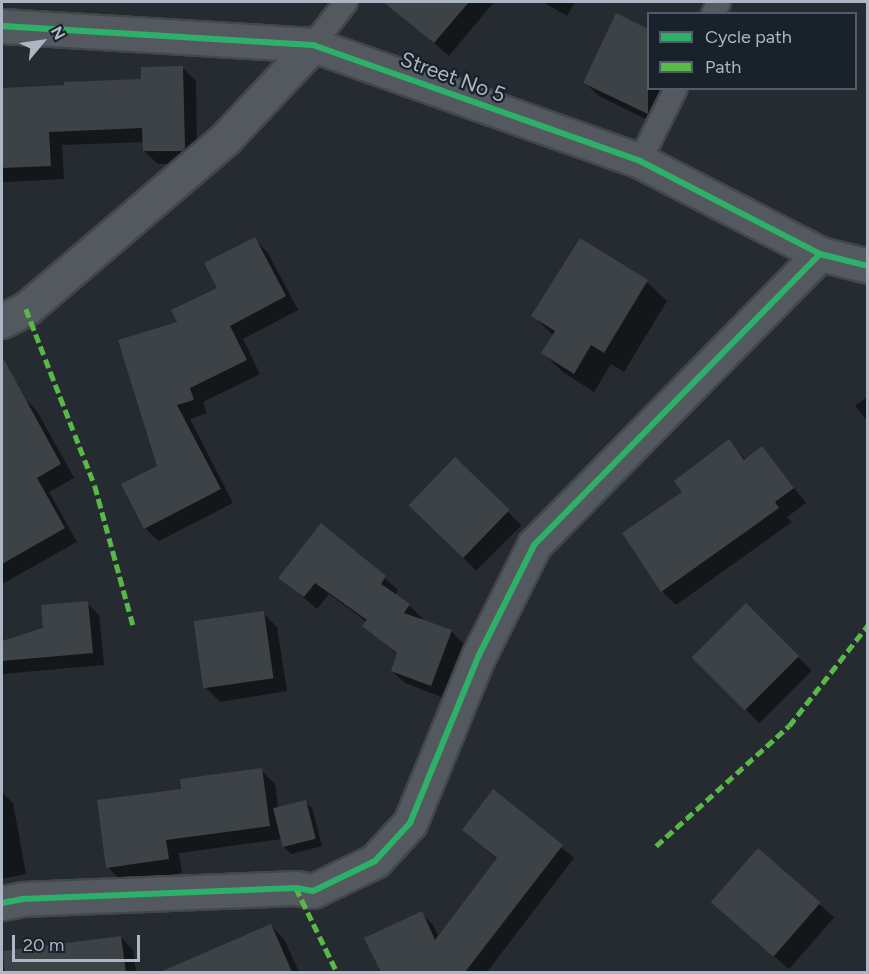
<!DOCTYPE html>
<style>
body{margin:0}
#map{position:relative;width:869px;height:974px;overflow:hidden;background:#252b30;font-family:Figtree,sans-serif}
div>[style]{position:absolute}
.shadow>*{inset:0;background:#0007;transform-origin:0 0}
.building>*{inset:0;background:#3d4247;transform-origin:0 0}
.roads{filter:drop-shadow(2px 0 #42474b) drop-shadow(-2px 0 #42474b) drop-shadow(0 2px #42474b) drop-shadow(0 -2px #42474b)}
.service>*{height:22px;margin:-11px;padding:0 11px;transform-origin:11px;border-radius:11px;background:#54585f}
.minor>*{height:33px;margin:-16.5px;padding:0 16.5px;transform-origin:16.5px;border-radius:16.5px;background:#54585f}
.quiet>*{height:4.5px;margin-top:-2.25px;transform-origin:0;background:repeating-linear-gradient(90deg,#58b947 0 9px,transparent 0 13.5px)}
.cycleway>*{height:6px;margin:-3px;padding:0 3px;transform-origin:3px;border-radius:3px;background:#2db169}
span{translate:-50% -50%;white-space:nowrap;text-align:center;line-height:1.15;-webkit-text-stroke:4.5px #19212a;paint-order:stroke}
.street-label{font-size:21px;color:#adb7c3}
.frame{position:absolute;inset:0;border:3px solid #adb7c3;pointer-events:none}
.legend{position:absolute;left:647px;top:12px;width:210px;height:78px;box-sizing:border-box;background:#19212a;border:2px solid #545d67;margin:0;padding:8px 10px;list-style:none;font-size:18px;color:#adb7c3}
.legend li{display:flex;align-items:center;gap:12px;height:30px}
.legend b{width:30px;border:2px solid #545d67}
.north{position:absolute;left:12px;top:12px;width:60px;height:60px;-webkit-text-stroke:4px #19212a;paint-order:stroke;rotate:61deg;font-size:16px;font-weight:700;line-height:24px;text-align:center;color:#adb7c3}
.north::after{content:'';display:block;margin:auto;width:21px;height:27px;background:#adb7c3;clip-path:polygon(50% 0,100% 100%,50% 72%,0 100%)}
.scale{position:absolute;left:12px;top:935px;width:128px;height:27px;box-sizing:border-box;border:3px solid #adb7c3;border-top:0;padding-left:8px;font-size:18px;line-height:21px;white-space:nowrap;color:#adb7c3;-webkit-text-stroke:4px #19212a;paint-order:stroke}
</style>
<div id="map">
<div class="shadow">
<div style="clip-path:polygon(412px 2px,494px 2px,449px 56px,401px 14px)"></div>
<div style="clip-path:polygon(543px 2px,575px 2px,567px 16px)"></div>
<div style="clip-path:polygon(617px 15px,648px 30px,648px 88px,681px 88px,662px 127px,599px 96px,585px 83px)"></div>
<div style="clip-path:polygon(182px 67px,196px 81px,197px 164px,158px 164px,144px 151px,144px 142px,62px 145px,64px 179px,4px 182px,2px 180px,2px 90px,143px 81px)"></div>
<div style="clip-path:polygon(254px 239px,268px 253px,298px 310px,243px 339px,260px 374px,203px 402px,207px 413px,190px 419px,233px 503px,159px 541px,145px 528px,159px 466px,179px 323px,219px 288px)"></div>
<div style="clip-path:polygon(580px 240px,647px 282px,667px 301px,624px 372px,611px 364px,594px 392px,563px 372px,543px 353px,553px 335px,533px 316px)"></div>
<div style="clip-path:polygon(868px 396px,868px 422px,855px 406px)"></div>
<div style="clip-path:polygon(23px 397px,37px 411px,74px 478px,49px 492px,77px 542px,2px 584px,2px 409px)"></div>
<div style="clip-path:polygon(729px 441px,746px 460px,762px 448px,806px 503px,787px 517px,792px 522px,676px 605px,662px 591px,624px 533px,684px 492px)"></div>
<div style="left:455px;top:459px;width:94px;height:64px;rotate:45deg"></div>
<div style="clip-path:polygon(321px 525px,385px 578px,398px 590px,395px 595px,409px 605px,422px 618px,420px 620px,451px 631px,464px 644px,444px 698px,405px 683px,392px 671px,398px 655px,364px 626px,367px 622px,329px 594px,317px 609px,280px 577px)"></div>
<div style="clip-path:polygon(87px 603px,99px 615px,104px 665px,2px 674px,2px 642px,45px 629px)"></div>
<div style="left:746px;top:605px;width:93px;height:74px;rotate:45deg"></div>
<div style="clip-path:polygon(263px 613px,277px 627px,287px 691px,220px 702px,206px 688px)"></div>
<div style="clip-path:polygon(261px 770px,275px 784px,278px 808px,305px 802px,312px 808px,322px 846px,291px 854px,284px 847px,282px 839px,179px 853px,182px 873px,121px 881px,108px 867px,183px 790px)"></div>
<div style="clip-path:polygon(494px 791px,574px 858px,487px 972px,382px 972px,366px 938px,421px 913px,433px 925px,439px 937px,498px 860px,464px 830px)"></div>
<div style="clip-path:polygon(2px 792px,13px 803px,26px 874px,2px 879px)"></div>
<div style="left:758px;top:851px;width:101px;height:69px;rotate:41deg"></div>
<div style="clip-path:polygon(271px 926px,284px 939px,299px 972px,208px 972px,201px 956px)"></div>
<div style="clip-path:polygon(121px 937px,133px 950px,136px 972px,41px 972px,38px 948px)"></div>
</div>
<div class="building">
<div style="clip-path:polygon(383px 2px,469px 2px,434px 43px)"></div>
<div style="clip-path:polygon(616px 13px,648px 29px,648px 114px,583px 83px)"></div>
<div style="clip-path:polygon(183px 66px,185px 148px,182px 151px,143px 151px,142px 128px,49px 132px,51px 166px,2px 168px,2px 88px,64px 85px,64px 82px,141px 79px,141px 67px)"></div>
<div style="clip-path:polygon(255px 237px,286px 296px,230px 326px,247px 360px,190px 388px,194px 400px,177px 405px,221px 489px,144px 529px,121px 484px,157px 466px,118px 340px,177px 322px,171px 310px,217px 288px,204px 263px)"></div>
<div style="clip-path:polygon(580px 238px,648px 280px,604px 353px,591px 345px,574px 374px,541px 353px,555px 331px,531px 316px)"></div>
<div style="clip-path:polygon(2px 356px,61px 464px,37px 478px,65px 528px,2px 564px)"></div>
<div style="clip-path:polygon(729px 439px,744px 460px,762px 446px,794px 488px,775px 502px,779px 508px,661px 592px,622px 533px,682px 492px,674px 481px)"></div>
<div style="left:455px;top:457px;width:76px;height:67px;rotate:44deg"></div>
<div style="clip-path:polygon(321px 523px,386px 576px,381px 584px,410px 604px,404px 613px,452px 630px,431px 686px,391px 671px,397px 653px,362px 626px,367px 620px,315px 583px,304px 597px,278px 578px)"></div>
<div style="clip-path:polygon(88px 601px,93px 653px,2px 661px,2px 641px,43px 628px,41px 605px)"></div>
<div style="left:746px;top:603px;width:75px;height:77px;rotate:45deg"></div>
<div style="left:264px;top:611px;width:68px;height:71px;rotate:82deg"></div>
<div style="clip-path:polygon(262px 768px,270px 826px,166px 840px,169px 859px,106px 868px,97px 800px,181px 789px,180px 779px)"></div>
<div style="clip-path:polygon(493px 789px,563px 845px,465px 972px,381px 972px,364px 938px,422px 911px,435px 940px,497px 858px,462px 830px)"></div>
<div style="left:306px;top:800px;width:40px;height:34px;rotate:76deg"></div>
<div style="left:758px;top:848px;width:83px;height:72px;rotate:41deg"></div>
<div style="clip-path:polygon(271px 924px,292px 972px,160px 972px)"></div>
<div style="clip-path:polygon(121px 936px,126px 972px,5px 972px,3px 951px)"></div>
</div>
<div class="roads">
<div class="service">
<div style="left:713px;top:14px;width:13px;rotate:-63deg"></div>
<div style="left:313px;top:45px;width:54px;rotate:-52.5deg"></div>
<div style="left:640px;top:161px;width:81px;rotate:-63.7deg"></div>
</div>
<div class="minor">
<div style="left:2px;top:26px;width:312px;rotate:3.5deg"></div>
<div style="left:313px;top:45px;width:347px;rotate:19.5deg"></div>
<div style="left:640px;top:161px;width:203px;rotate:27.3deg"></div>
<div style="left:820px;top:254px;width:49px;rotate:14deg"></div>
<div style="left:2px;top:321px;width:27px;rotate:-27deg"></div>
<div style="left:26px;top:309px;width:263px;rotate:-40.5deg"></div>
<div style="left:226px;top:138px;width:127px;rotate:-46.9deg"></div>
<div style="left:2px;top:903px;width:20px;rotate:-11deg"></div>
<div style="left:22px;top:899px;width:274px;rotate:-2.3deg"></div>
<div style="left:296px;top:888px;width:17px;rotate:10deg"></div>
<div style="left:313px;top:891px;width:69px;rotate:-25.8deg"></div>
<div style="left:375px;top:861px;width:52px;rotate:-47.4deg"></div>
<div style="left:410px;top:823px;width:182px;rotate:-67.7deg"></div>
<div style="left:479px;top:655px;width:123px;rotate:-63.4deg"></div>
<div style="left:534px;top:545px;width:408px;rotate:-45.5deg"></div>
</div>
</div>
<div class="quiet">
<div style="left:26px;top:309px;width:190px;rotate:68.7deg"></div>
<div style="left:95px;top:486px;width:144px;rotate:74.7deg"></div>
<div style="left:656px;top:846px;width:179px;rotate:-42.1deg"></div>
<div style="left:789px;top:726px;width:128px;rotate:-52deg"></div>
<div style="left:296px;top:888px;width:93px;rotate:64deg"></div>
</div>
<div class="cycleway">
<div style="left:2px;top:26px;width:312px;rotate:3.5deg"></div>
<div style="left:313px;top:45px;width:347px;rotate:19.5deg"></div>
<div style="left:640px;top:161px;width:203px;rotate:27.3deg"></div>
<div style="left:820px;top:254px;width:49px;rotate:14deg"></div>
<div style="left:2px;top:903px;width:20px;rotate:-11deg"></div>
<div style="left:22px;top:899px;width:274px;rotate:-2.3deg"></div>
<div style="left:296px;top:888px;width:17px;rotate:10deg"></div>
<div style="left:313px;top:891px;width:69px;rotate:-25.8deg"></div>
<div style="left:375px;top:861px;width:52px;rotate:-47.4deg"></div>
<div style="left:410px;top:823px;width:182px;rotate:-67.7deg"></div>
<div style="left:479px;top:655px;width:123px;rotate:-63.4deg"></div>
<div style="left:534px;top:545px;width:408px;rotate:-45.5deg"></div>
</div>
<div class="street-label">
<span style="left:453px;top:77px;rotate:20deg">Street No 5</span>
</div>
<div class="frame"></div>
<ul class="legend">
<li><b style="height:8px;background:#2db169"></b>Cycle path</li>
<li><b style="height:8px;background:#58b947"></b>Path</li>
</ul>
<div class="north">N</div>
<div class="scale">20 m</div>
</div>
